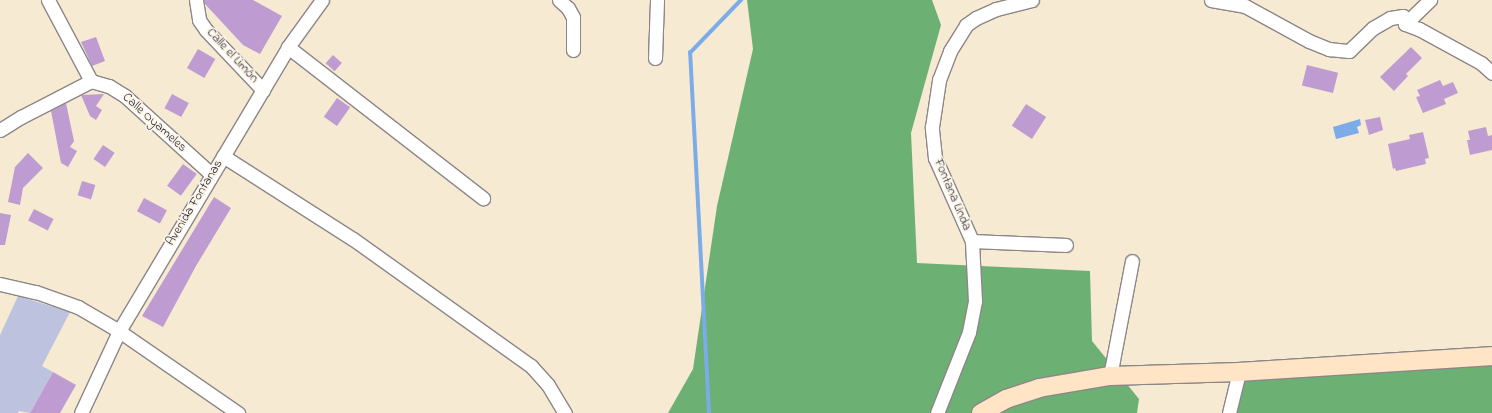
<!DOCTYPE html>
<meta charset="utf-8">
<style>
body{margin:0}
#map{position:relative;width:1492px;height:413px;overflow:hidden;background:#f7ead3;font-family:"Indie Flower",sans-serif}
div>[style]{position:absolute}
.industrial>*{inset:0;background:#bdc3de}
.forest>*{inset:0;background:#6cb073}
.water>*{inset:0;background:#7cace7}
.stream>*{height:3.5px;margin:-1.75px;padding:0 1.75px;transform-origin:1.75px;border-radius:1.75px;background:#7cace7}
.building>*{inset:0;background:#be9cd1;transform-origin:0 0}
.roads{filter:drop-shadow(1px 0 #8c8687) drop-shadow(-1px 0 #8c8687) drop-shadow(0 1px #8c8687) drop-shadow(0 -1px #8c8687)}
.street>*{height:13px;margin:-6.5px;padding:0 6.5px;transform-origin:6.5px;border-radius:6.5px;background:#fff}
.secondary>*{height:18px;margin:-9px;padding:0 9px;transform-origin:9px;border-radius:9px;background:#ffe4c6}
span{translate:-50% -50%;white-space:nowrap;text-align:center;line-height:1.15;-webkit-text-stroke:3.5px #fcf5e5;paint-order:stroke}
.street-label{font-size:13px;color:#22223b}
</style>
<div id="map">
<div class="industrial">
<div style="clip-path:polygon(18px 296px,70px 312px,42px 366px,53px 372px,30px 413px,19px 411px,18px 413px,0 413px,0 335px)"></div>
</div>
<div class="forest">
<div style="clip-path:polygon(747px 0,932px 0,941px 25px,911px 133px,917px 263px,1090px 271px,1092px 341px,1139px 399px,1137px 413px,668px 413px,693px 369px,717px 206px,753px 49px)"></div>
<div style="clip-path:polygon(1492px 359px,1492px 413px,1235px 413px,1241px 376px)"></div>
</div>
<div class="water">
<div style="clip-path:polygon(1360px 119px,1361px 125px,1357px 127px,1359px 133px,1336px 139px,1333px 127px)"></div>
</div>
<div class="stream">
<div style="left:709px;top:413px;width:361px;rotate:-93deg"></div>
<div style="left:690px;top:53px;width:74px;rotate:-46.1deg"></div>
</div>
<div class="building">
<div style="clip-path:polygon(204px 0,253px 0,282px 16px,260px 54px,243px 45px,205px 4px)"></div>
<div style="clip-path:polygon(96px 37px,105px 61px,92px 66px,81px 42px)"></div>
<div style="clip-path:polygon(1411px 47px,1422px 58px,1406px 74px,1408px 76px,1394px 91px,1380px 77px)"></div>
<div style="left:198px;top:49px;width:20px;height:22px;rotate:30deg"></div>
<div style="left:333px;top:55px;width:12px;height:11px;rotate:42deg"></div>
<div style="left:1307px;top:65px;width:32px;height:21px;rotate:14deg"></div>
<div style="clip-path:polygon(1440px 80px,1443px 86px,1453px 82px,1458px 93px,1444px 99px,1446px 104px,1423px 113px,1416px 97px,1420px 96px,1417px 90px)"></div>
<div style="clip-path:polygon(104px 94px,96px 106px,102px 110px,96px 120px,90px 116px,81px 95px)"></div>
<div style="left:172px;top:94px;width:19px;height:16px;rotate:28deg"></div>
<div style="left:337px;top:98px;width:16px;height:23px;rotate:35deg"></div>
<div style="clip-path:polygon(66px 103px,74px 141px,70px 147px,77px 151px,68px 167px,61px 163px,51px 111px)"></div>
<div style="left:1026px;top:104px;width:24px;height:26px;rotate:33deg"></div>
<div style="clip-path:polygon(1380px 117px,1383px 130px,1369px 135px,1365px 120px)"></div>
<div style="clip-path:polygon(1486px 127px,1488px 136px,1492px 135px,1492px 150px,1470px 155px,1467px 140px,1470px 140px,1468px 131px)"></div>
<div style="clip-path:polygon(1423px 132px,1429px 158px,1425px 159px,1426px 164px,1396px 171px,1395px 168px,1393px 169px,1388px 144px,1410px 139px,1409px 135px)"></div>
<div style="left:103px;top:145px;width:14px;height:17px;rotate:34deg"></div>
<div style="clip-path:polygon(28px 153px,43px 168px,23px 188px,20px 205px,8px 202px,15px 167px)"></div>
<div style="left:183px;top:164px;width:17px;height:27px;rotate:36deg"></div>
<div style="left:82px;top:181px;width:14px;height:15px;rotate:17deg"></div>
<div style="clip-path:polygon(214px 197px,231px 208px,196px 266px,163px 327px,142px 316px)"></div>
<div style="left:144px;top:198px;width:26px;height:15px;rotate:28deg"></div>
<div style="left:34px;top:209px;width:22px;height:13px;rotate:27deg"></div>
<div style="clip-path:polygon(0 213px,11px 215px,5px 245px,0 245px)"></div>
<div style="clip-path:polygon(53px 372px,76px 385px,60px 413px,30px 413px)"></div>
</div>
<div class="roads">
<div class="street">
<div style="left:48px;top:0;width:92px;rotate:62deg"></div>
<div style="left:196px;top:0;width:20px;rotate:81deg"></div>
<div style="left:199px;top:20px;width:12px;rotate:55deg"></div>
<div style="left:206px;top:30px;width:83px;rotate:46.5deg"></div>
<div style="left:559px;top:0;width:12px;rotate:42deg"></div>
<div style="left:568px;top:8px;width:10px;rotate:61deg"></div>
<div style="left:573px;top:17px;width:33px;rotate:90deg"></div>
<div style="left:1211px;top:0;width:35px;rotate:10deg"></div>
<div style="left:1245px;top:6px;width:73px;rotate:28.7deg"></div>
<div style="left:1309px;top:41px;width:22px;rotate:22deg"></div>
<div style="left:1329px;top:49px;width:20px;rotate:6deg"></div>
<div style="left:1349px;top:51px;width:33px;rotate:-44deg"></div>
<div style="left:1373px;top:28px;width:20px;rotate:-30deg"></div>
<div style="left:1390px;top:18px;width:13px;rotate:-9deg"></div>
<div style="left:1403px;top:16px;width:8px;rotate:76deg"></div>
<div style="left:1405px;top:24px;width:35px;rotate:-44deg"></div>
<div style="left:1405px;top:24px;width:15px;rotate:20deg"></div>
<div style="left:1419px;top:29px;width:71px;rotate:28.7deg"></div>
<div style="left:1481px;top:63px;width:15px;rotate:42deg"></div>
<div style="left:288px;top:47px;width:247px;rotate:37.8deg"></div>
<div style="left:655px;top:58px;width:58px;rotate:-88deg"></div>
<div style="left:91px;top:81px;width:19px;rotate:16deg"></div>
<div style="left:109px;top:86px;width:19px;rotate:32deg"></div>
<div style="left:125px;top:96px;width:116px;rotate:42.2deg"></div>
<div style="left:0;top:130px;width:25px;rotate:-32deg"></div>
<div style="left:21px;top:117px;width:79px;rotate:-27.2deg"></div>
<div style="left:223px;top:156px;width:154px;rotate:32.6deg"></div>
<div style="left:353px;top:239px;width:219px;rotate:35.5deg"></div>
<div style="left:531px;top:366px;width:25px;rotate:48deg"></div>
<div style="left:548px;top:385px;width:33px;rotate:59deg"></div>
<div style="left:972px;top:241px;width:94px;rotate:2.4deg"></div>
<div style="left:0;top:284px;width:37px;rotate:13deg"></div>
<div style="left:36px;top:292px;width:45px;rotate:19.7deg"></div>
<div style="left:78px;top:307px;width:48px;rotate:30.3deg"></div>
<div style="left:119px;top:331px;width:145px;rotate:34.6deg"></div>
<div style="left:1110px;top:376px;width:117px;rotate:-79.2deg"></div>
<div style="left:81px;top:413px;width:90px;rotate:-65.1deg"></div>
<div style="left:119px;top:331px;width:330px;rotate:-59.2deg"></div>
<div style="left:288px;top:47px;width:58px;rotate:-54.1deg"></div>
<div style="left:937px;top:413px;width:87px;rotate:-68.4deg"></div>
<div style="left:969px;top:332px;width:32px;rotate:-79deg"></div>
<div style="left:975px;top:301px;width:60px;rotate:-92.9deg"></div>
<div style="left:972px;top:241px;width:91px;rotate:-114deg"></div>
<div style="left:935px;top:158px;width:31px;rotate:-96deg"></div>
<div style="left:932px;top:127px;width:48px;rotate:-81.5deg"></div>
<div style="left:939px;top:80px;width:31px;rotate:-69deg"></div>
<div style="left:950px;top:51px;width:31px;rotate:-58deg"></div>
<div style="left:966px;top:25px;width:12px;rotate:-35deg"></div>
<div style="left:976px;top:18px;width:22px;rotate:-24deg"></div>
<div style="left:996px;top:9px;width:37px;rotate:-14deg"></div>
<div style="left:1229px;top:413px;width:42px;rotate:-76.3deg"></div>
</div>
<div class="secondary">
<div style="left:981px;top:413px;width:29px;rotate:-29deg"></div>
<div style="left:1006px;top:399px;width:35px;rotate:-18deg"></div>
<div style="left:1039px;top:388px;width:72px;rotate:-9.6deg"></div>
<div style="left:1110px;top:376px;width:129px;rotate:-1.8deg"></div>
<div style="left:1239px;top:372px;width:254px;rotate:-3.6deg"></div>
</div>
</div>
<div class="street-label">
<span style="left:232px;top:56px;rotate:47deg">Calle el Limón</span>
<span style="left:154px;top:123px;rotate:42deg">Calle Oyameles</span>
<span style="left:952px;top:195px;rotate:67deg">Fontana Linda</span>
<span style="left:195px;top:203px;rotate:-59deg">Avenida Fontanas</span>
</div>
</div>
